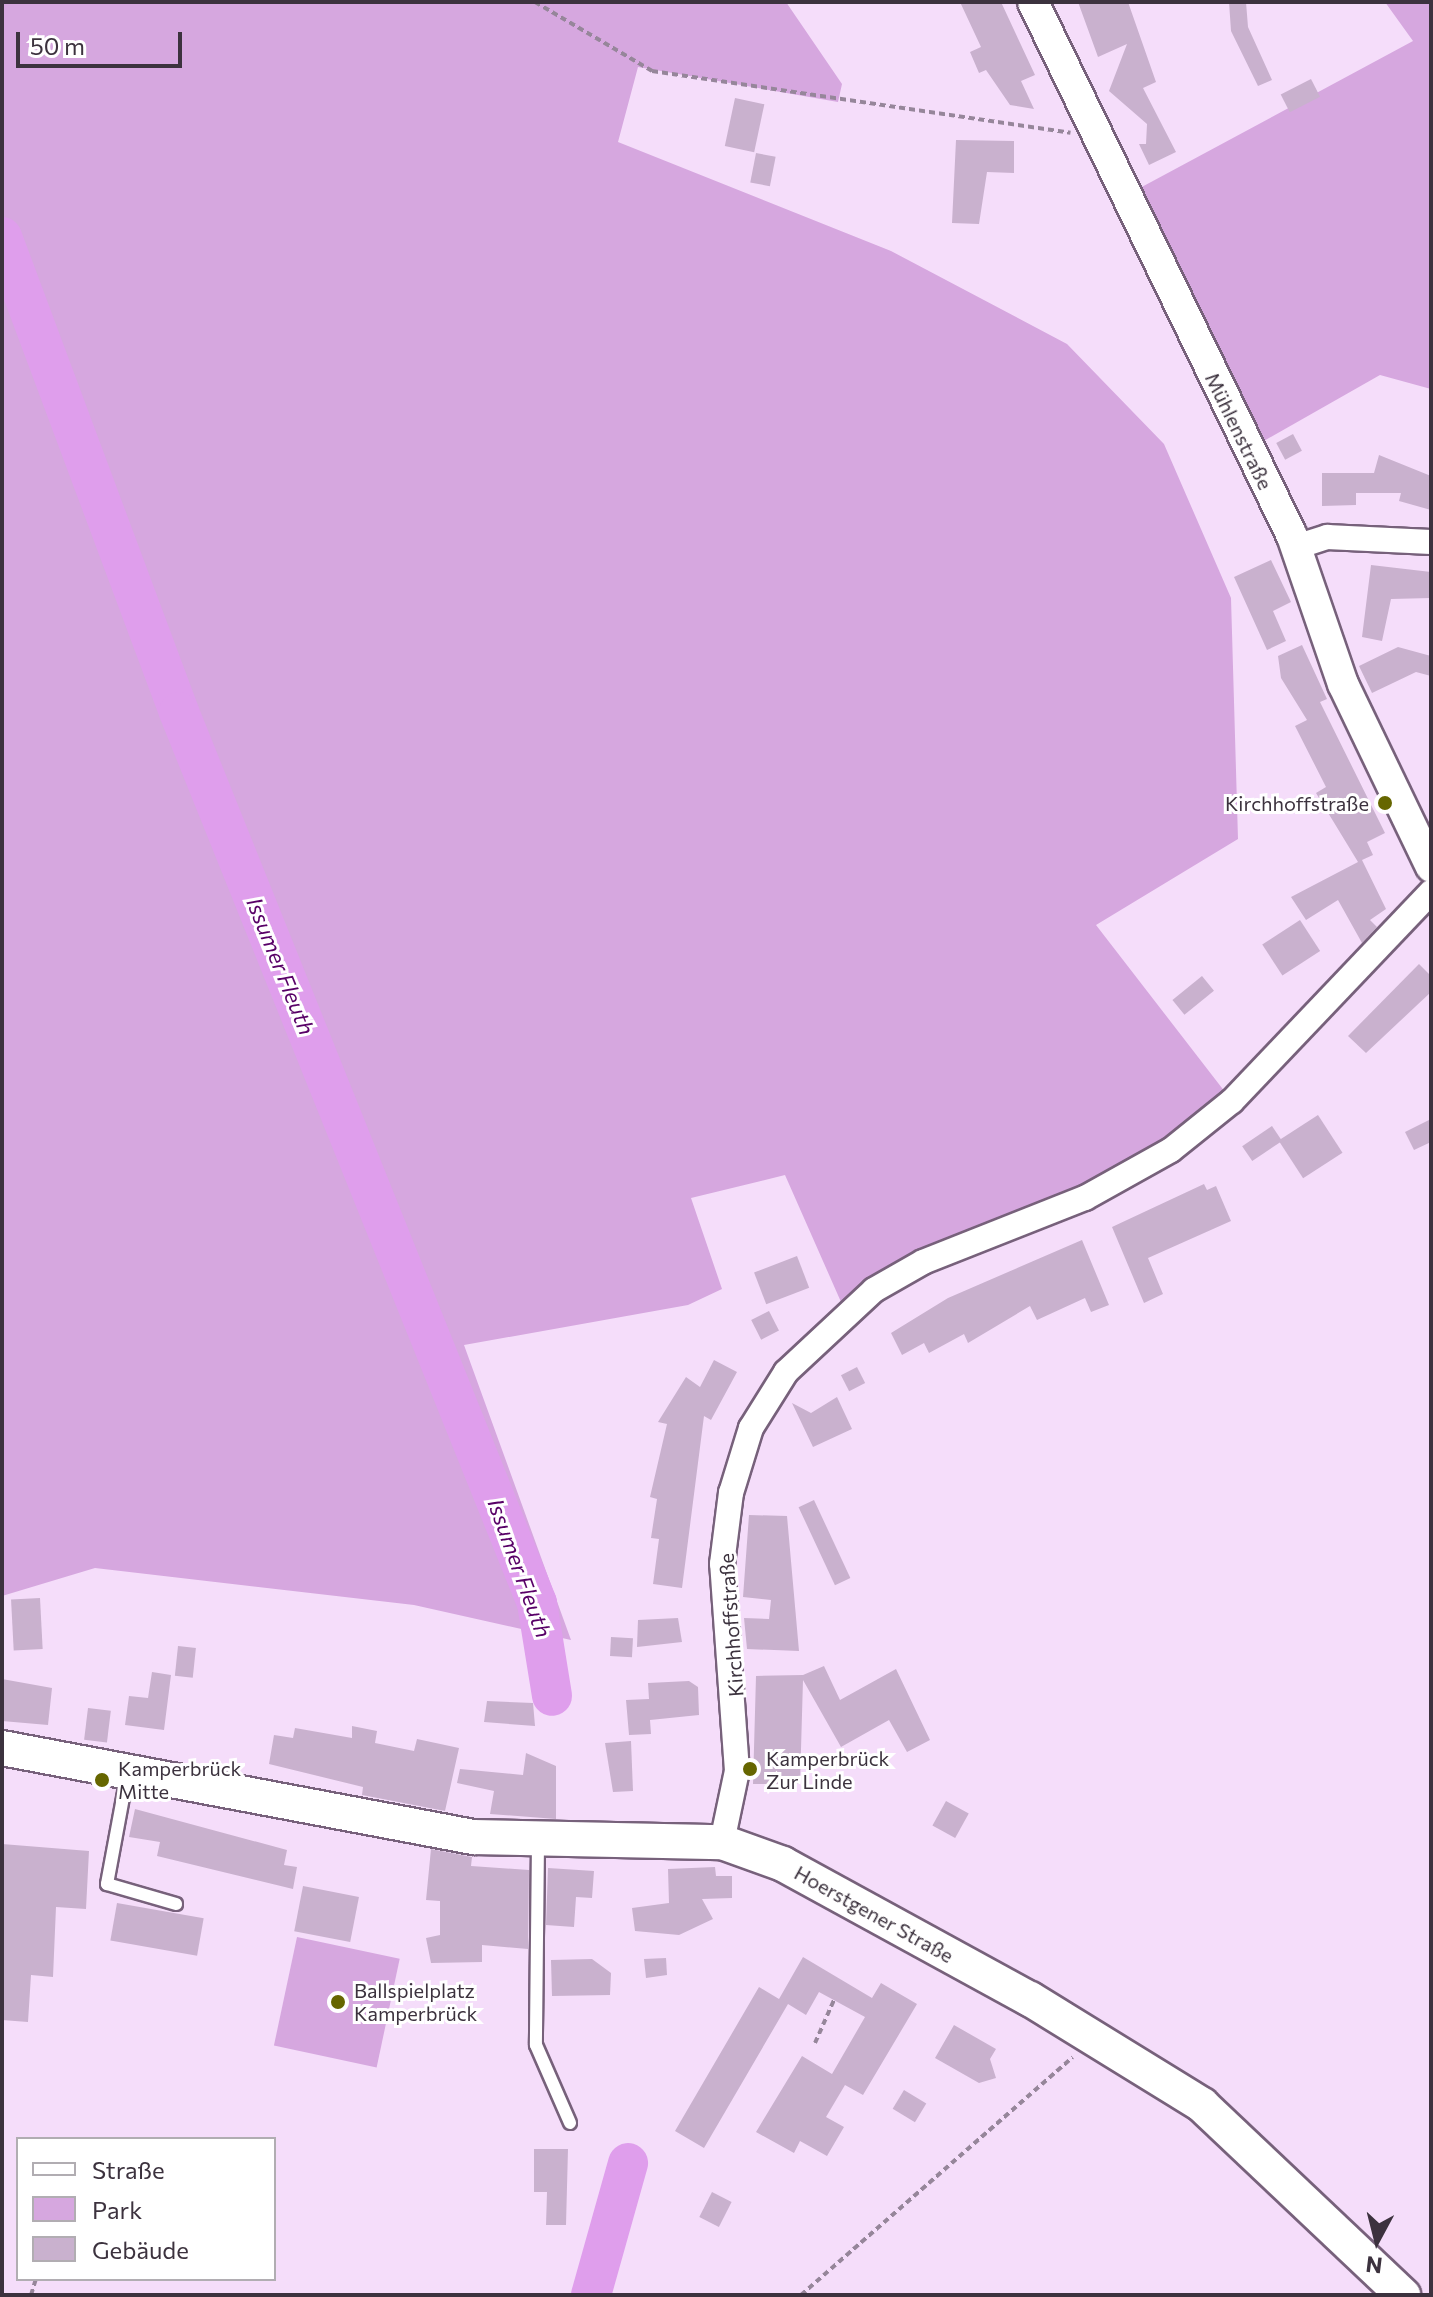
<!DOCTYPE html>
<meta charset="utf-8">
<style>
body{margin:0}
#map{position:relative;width:1433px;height:2297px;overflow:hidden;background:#f5ddfa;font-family:Commissioner,sans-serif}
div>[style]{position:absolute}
.green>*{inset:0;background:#d6a7df;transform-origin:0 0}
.river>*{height:40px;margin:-20px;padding:0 20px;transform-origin:20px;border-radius:20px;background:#df9eec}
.building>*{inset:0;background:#c9b1ce;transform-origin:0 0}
.path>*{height:4px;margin-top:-2px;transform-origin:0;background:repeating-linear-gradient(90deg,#96869a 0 6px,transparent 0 10px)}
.roads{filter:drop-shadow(2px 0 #77617b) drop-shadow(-2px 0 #77617b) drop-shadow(0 2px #77617b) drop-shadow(0 -2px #77617b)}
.service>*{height:12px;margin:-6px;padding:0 6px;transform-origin:6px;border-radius:6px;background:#fff}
.minor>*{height:24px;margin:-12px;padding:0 12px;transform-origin:12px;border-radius:12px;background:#fff}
.tertiary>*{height:30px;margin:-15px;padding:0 15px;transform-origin:15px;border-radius:15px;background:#fff}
.secondary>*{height:34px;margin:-17px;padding:0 17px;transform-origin:17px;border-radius:17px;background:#fff}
.dots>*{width:22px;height:22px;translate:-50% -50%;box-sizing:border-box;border:4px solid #fff;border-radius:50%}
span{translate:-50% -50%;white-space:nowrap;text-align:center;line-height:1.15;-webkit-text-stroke:6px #fff;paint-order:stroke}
.street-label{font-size:20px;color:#3c323e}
.poi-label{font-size:20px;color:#3c323e}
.right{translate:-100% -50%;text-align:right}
.left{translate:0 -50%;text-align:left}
.water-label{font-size:22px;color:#580167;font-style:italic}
.frame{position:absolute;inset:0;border:4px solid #3c323e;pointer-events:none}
.legend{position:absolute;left:16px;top:2137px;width:260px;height:144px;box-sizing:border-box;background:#fff;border:2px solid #b1adb2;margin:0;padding:10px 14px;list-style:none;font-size:24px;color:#3c323e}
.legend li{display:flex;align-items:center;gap:16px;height:40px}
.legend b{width:40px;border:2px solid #b1adb2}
.north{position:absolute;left:1337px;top:2201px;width:80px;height:80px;-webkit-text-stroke:6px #fff;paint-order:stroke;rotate:187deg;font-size:22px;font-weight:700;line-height:32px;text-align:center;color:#3c323e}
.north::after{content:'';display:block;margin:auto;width:28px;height:36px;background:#3c323e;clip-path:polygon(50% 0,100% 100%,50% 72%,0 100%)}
.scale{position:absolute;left:16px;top:32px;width:166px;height:36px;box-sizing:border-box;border:4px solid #3c323e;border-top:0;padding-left:10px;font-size:24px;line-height:28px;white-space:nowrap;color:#3c323e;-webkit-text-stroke:6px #fff;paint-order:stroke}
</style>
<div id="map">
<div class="green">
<div style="clip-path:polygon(2px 2px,786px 2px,842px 84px,838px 102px,638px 67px,618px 142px,891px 251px,1067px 344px,1164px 444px,1231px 598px,1238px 839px,1096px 925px,1232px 1101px,1171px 1150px,845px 1311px,785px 1175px,691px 1198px,722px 1289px,688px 1305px,464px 1345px,571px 1640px,414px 1605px,95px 1568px,2px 1596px)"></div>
<div style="clip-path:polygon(1385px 2px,1431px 2px,1431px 389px,1380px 375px,1248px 450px,1125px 196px,1413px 41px)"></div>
<div style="left:297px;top:1937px;width:105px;height:111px;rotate:12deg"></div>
</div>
<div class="river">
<div style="left:2px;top:237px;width:507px;rotate:69.56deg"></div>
<div style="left:179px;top:712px;width:960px;rotate:68.11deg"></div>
<div style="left:537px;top:1603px;width:94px;rotate:80.8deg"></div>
<div style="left:591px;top:2295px;width:137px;rotate:-74.3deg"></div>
</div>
<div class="building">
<div style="clip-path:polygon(960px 2px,1001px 2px,1035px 75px,1021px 81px,1034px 109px,1010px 105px,986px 70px,979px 73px,970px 52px,981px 47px)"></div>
<div style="clip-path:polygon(1078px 2px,1128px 2px,1156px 82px,1143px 88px,1176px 152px,1149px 165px,1139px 144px,1146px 144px,1147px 124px,1109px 91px,1127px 44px,1098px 57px)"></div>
<div style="clip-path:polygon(1229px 2px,1246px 2px,1248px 27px,1272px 80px,1258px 86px,1231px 31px)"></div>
<div style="left:1311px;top:79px;width:20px;height:34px;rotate:63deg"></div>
<div style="left:735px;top:98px;width:30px;height:49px;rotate:12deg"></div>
<div style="clip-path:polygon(956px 140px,1014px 141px,1014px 173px,987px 172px,979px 224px,952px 223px)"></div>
<div style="left:756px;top:153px;width:20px;height:30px;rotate:11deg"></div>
<div style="left:1293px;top:434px;width:19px;height:19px;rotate:62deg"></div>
<div style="clip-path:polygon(1379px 455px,1431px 476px,1431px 510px,1399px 501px,1401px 493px,1356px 493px,1356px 505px,1322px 506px,1322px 473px,1374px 473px)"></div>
<div style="clip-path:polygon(1271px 560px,1291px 602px,1273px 611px,1286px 641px,1267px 650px,1234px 577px)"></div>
<div style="clip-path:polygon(1371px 565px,1431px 572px,1431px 598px,1391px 599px,1382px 641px,1362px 637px)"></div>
<div style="clip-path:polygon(1302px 645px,1327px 699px,1320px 702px,1385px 833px,1367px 842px,1373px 855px,1362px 860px,1386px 909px,1370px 920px,1377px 927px,1362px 943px,1338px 900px,1306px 920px,1291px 897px,1358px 862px,1316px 793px,1326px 787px,1295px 726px,1307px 720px,1281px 678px,1278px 656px)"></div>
<div style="clip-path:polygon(1398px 647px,1431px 656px,1431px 676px,1416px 672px,1372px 693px,1359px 666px)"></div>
<div style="left:1300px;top:920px;width:37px;height:45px;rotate:57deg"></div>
<div style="clip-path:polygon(1419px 964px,1431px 976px,1431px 992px,1366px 1053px,1348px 1036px)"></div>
<div style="left:1202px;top:976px;width:19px;height:38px;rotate:51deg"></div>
<div style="left:1318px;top:1115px;width:45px;height:47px;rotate:57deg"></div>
<div style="clip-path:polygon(1431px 1119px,1431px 1142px,1414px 1150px,1405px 1132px)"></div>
<div style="left:1272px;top:1126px;width:18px;height:36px;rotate:56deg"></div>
<div style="clip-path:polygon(1204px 1184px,1207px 1190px,1216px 1186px,1231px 1221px,1148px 1258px,1163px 1294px,1144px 1303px,1112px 1227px)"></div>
<div style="clip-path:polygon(1082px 1240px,1109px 1305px,1091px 1312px,1085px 1298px,1037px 1320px,1030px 1306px,968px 1343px,964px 1334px,929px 1353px,924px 1343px,902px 1355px,891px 1333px,948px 1298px)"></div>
<div style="left:797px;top:1256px;width:34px;height:46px;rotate:69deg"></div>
<div style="left:769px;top:1311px;width:22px;height:20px;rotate:63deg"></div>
<div style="clip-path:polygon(714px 1360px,737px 1372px,711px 1420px,704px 1416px,682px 1588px,653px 1584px,659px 1539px,651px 1538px,657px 1499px,650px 1497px,667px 1424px,658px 1422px,686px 1377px,700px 1387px)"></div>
<div style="left:857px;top:1367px;width:18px;height:18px;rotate:63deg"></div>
<div style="clip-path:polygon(837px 1397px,852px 1429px,813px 1447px,792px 1403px,811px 1413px)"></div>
<div style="left:814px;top:1500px;width:86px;height:17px;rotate:65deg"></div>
<div style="clip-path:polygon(749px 1515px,787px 1516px,799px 1651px,747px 1649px,744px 1618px,769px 1619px,771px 1600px,743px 1597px)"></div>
<div style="left:40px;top:1598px;width:51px;height:29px;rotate:87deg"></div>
<div style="clip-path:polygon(678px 1618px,682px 1642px,637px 1647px,638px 1620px)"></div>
<div style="left:611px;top:1637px;width:22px;height:19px;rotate:3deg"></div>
<div style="left:178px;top:1646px;width:18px;height:30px;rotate:6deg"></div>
<div style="clip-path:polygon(824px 1666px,840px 1700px,896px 1669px,930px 1740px,907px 1752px,889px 1720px,841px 1747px,803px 1680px,800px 1784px,753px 1784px,756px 1676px,803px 1675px)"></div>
<div style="clip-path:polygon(152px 1672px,171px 1675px,164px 1730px,125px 1725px,129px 1696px,148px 1698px)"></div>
<div style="clip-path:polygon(2px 1679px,52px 1688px,48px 1725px,2px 1721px)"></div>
<div style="clip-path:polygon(689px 1681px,698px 1687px,699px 1715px,650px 1720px,651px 1734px,629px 1735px,626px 1700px,649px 1699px,648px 1683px)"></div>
<div style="clip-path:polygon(487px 1701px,533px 1703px,535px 1726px,484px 1722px)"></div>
<div style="left:88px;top:1708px;width:23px;height:32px;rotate:7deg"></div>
<div style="clip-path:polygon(352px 1726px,377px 1731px,375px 1743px,414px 1751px,417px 1739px,459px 1748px,445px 1811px,362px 1795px,363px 1787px,269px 1764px,274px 1735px,293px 1738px,295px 1728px,352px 1738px)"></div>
<div style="clip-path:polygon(631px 1741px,633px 1791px,613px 1792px,605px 1743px)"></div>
<div style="clip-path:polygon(526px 1753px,556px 1766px,556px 1819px,490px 1814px,494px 1791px,457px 1783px,460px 1769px,523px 1775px)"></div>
<div style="left:946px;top:1801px;width:26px;height:28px;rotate:29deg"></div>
<div style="clip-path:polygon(135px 1809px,287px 1850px,284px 1865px,297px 1867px,293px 1889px,157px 1856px,160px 1842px,129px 1837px)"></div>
<div style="clip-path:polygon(2px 1844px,89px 1851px,86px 1909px,56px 1907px,53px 1977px,31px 1975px,28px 2022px,2px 2020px)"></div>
<div style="clip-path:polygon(431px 1849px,472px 1857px,471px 1866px,529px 1870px,528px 1949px,482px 1945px,482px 1962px,431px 1963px,426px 1938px,440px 1935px,440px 1901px,426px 1900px)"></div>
<div style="clip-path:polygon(715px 1867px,716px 1876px,732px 1876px,732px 1898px,702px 1899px,713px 1919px,679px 1935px,635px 1931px,632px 1908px,669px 1903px,668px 1869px)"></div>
<div style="clip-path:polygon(548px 1868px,594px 1871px,592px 1898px,576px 1897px,574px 1927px,546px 1925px)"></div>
<div style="left:303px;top:1886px;width:57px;height:46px;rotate:11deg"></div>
<div style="left:117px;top:1903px;width:88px;height:38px;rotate:10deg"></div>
<div style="clip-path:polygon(803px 1957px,872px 1998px,881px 1983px,917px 2004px,863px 2095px,845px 2085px,826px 2117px,844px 2127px,827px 2156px,800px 2141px,794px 2153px,756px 2132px,802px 2056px,832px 2074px,865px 2017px,819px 1992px,806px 2015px,788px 2004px,704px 2148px,675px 2131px,759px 1987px,779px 1999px)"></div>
<div style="clip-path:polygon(666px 1958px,667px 1975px,646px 1978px,644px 1959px)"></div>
<div style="clip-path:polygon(592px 1959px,611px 1973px,610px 1995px,552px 1996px,551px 1960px)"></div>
<div style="clip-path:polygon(954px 2025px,996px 2049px,990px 2059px,996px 2078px,979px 2083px,935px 2058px)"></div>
<div style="left:904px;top:2090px;width:26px;height:22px;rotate:31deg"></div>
<div style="clip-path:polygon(534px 2149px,568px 2149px,566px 2225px,546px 2225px,547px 2192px,534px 2192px)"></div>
<div style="left:712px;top:2192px;width:22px;height:28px;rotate:27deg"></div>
</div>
<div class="path">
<div style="left:535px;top:2px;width:136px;rotate:30.5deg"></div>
<div style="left:652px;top:71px;width:423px;rotate:8.4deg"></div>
<div style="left:815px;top:2043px;width:47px;rotate:-66.2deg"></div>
<div style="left:31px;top:2295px;width:17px;rotate:-73deg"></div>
<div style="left:801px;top:2295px;width:361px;rotate:-41.2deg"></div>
</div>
<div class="roads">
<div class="service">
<div style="left:127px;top:1776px;width:110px;rotate:100.5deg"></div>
<div style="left:107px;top:1884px;width:72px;rotate:16.2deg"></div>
<div style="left:538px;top:1842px;width:203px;rotate:90.6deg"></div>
<div style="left:536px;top:2045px;width:85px;rotate:66.4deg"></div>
</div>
<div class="minor">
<div style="left:1296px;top:547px;width:33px;rotate:-18deg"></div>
<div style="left:1327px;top:537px;width:104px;rotate:2.8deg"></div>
<div style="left:722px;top:1842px;width:73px;rotate:-78.1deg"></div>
<div style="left:737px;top:1771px;width:208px;rotate:-94.1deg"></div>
<div style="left:722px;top:1564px;width:72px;rotate:-82.8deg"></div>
<div style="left:731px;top:1493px;width:68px;rotate:-72.9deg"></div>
<div style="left:751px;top:1428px;width:66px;rotate:-58deg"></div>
<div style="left:786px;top:1372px;width:120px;rotate:-43deg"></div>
<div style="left:874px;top:1290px;width:56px;rotate:-29.7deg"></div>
<div style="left:923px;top:1262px;width:174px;rotate:-21.6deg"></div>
<div style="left:1085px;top:1198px;width:98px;rotate:-29.2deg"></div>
<div style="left:1171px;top:1150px;width:78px;rotate:-38.8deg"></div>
<div style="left:1232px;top:1101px;width:289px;rotate:-46.4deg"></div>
</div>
<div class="tertiary">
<div style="left:1033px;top:2px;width:593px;rotate:64.13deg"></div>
<div style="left:1292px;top:536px;width:157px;rotate:71deg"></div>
<div style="left:1343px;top:684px;width:203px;rotate:64.3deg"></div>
</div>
<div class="secondary">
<div style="left:2px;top:1748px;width:480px;rotate:10.7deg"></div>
<div style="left:474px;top:1837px;width:248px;rotate:1.2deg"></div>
<div style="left:722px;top:1842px;width:65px;rotate:19.8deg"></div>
<div style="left:783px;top:1864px;width:281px;rotate:28.7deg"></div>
<div style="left:1030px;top:1999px;width:202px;rotate:31.6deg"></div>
<div style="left:1202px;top:2105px;width:277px;rotate:43.4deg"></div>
</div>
</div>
<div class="dots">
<div style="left:1385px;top:803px;background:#660"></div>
<div style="left:750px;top:1769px;background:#660"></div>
<div style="left:102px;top:1780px;background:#660"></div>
<div style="left:338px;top:2002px;background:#660"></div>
</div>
<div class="street-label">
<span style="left:1239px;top:431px;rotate:64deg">Mühlenstraße</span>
<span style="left:731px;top:1625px;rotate:-94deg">Kirchhoffstraße</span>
<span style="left:874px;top:1914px;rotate:29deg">Hoerstgener Straße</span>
</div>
<div class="poi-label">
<span class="right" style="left:1369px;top:803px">Kirchhoffstraße</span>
<span class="left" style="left:766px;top:1770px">Kamperbrück<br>Zur Linde</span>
<span class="left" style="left:118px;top:1780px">Kamperbrück<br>Mitte</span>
<span class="left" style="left:354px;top:2002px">Ballspielplatz<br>Kamperbrück</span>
</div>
<div class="water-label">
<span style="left:281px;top:966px;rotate:68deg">Issumer Fleuth</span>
<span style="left:520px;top:1568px;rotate:70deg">Issumer Fleuth</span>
</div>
<div class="frame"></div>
<ul class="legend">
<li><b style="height:10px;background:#fff"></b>Straße</li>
<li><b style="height:22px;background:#d6a7df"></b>Park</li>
<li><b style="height:22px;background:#c9b1ce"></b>Gebäude</li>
</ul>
<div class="north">N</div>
<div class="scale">50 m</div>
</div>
